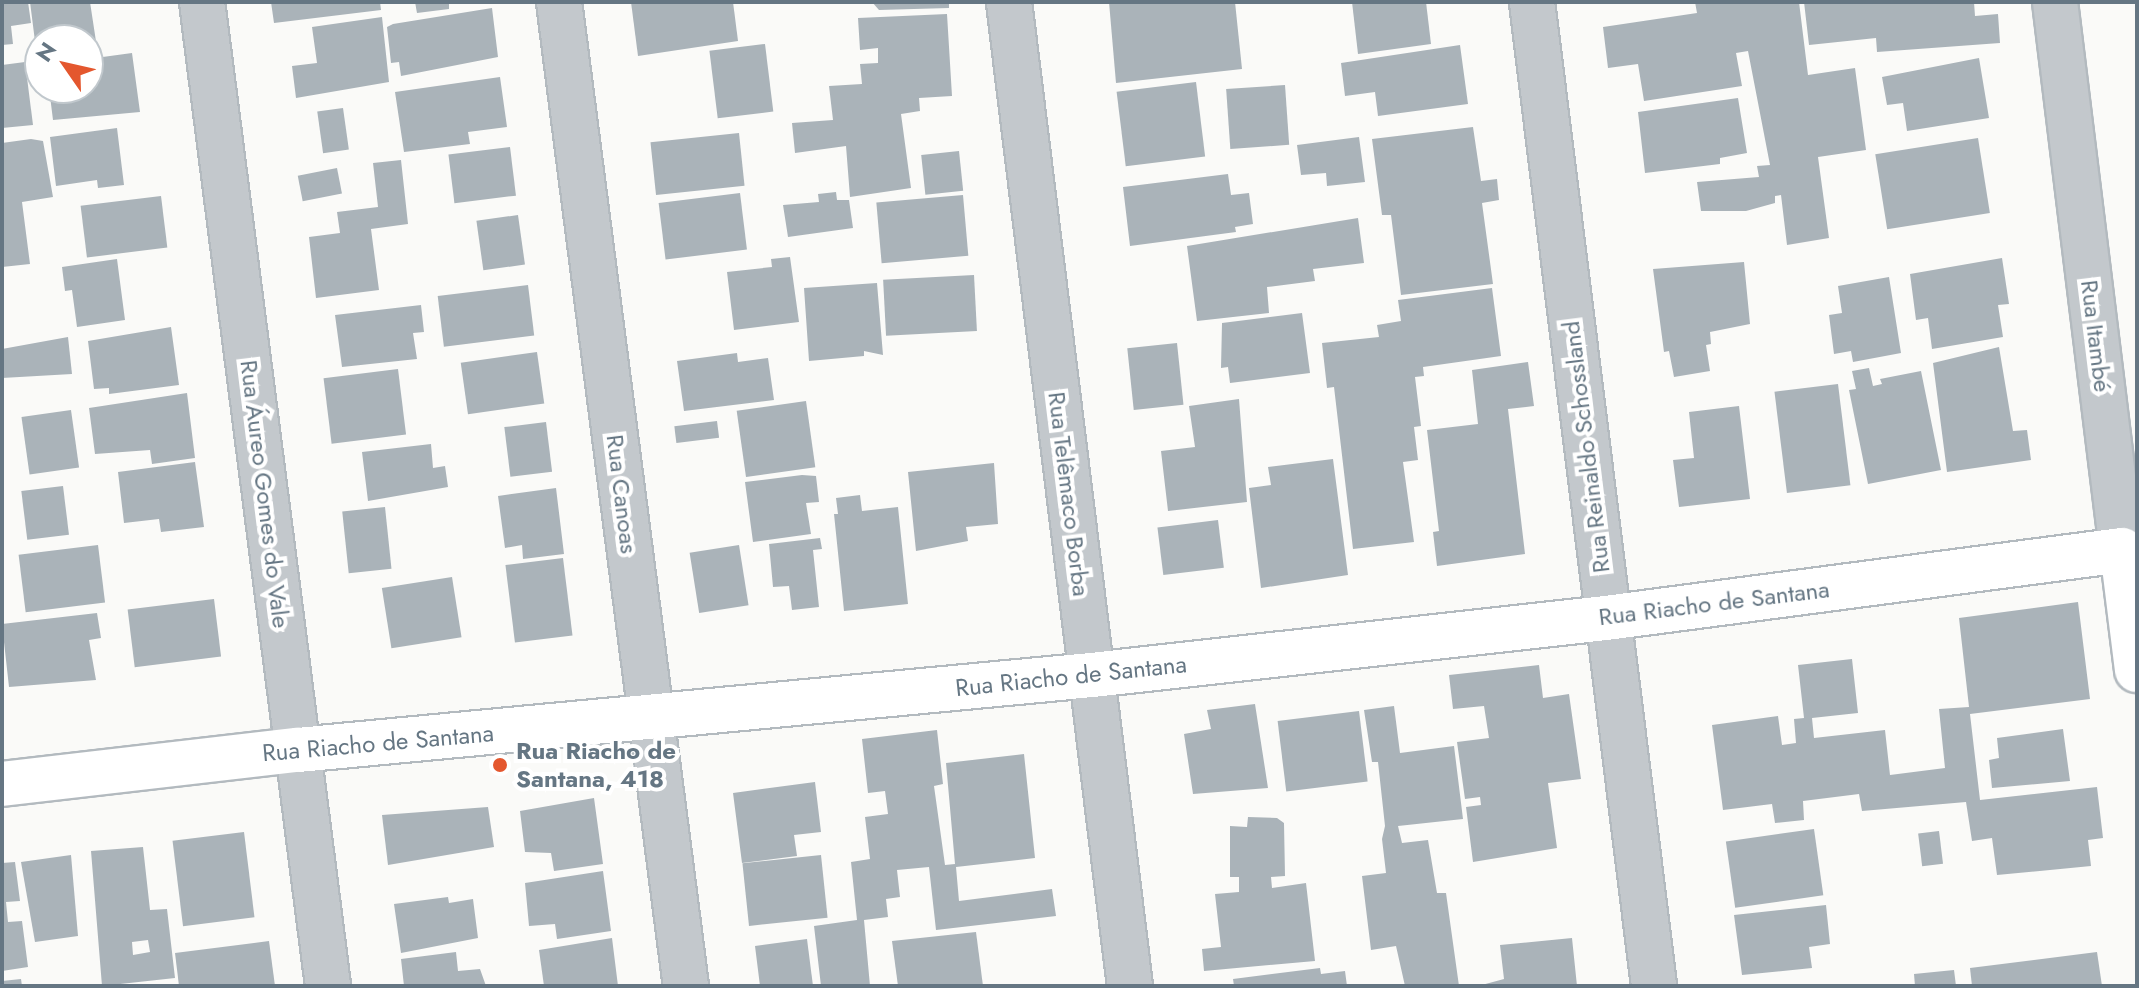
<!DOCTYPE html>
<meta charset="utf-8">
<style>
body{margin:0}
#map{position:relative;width:2139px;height:988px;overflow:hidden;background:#fafaf8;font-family:Jost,sans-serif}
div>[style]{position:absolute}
.building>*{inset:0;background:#aab3b9;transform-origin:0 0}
.roads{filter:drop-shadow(2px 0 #b3babf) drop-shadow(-2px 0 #b3babf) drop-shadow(0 2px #b3babf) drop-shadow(0 -2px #b3babf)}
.street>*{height:44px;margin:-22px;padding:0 22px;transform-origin:22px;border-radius:22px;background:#c3c8cc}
.secondary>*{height:44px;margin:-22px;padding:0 22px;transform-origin:22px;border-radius:22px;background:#fff}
.dots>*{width:22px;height:22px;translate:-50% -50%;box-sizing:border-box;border:4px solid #fff;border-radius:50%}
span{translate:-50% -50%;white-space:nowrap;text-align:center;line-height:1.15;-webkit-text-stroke:8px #fff;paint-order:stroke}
.street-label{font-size:24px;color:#657683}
.poi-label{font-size:24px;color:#657683;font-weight:700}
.left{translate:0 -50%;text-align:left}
.frame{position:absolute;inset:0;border:4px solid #657683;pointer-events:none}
.north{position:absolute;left:24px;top:24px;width:80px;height:80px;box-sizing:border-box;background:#fff;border:2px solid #c1c8cd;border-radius:50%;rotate:304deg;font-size:22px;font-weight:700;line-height:32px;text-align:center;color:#657683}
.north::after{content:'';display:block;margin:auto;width:28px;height:36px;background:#e4572e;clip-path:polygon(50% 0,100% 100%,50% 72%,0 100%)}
</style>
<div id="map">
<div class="building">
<div style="clip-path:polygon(2px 2px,28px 2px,31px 23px,11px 26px,13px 44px,2px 45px)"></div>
<div style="clip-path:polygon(30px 2px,90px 2px,97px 48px,88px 49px,88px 40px,40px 40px,37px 57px)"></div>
<div style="clip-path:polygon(271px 2px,380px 2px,381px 10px,274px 23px)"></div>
<div style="clip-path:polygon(415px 2px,449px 2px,449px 9px,417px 13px)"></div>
<div style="clip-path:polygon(631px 2px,733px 2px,738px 41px,638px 56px)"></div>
<div style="clip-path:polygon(872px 2px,949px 2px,949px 8px,879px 10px)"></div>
<div style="clip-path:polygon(1109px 2px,1235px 2px,1242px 69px,1116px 83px)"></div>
<div style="clip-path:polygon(1352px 2px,1426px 2px,1431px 44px,1358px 54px)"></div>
<div style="clip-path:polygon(1695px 2px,1799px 2px,1808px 75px,1855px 68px,1866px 150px,1818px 157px,1829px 238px,1787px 245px,1781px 195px,1775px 196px,1775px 203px,1746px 211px,1701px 211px,1697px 182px,1759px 177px,1757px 166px,1770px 165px,1748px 51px,1736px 53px,1742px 86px,1644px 101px,1638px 64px,1608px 68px,1603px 27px,1697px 13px)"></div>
<div style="clip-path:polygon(1804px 2px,1974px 2px,1975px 16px,1998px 14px,2000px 43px,1877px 52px,1876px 38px,1809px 45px)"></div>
<div style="clip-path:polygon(492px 8px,498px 57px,401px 76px,399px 62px,391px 63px,387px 27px,393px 24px)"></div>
<div style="clip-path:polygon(947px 14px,952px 96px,919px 98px,920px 111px,901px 114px,911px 188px,850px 197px,846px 146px,795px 153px,792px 123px,833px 120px,829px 86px,862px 84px,860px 64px,878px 63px,878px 48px,860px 50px,858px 18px)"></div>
<div style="clip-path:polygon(382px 17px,389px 82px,296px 98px,292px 66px,317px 63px,312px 27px)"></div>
<div style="left:765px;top:44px;width:68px;height:56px;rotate:83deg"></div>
<div style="clip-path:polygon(1460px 45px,1468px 104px,1378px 116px,1375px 92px,1345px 96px,1341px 63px)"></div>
<div style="clip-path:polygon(132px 53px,140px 112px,53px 120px,49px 88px,88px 88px,88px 59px)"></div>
<div style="clip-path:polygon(1979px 58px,1989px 118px,1907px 131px,1903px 103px,1887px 105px,1882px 77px)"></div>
<div style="clip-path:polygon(25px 62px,33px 125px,2px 128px,2px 65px)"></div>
<div style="clip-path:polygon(500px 77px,507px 127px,468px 132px,470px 144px,404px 152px,395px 92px)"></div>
<div style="left:1196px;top:82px;width:75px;height:80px;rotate:83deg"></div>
<div style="left:1285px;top:85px;width:60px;height:59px;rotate:86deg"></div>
<div style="clip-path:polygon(1738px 98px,1747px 153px,1720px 158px,1720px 164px,1645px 173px,1638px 112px)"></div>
<div style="left:343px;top:108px;width:42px;height:26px;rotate:82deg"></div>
<div style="clip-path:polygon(1473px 127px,1481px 181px,1497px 179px,1499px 200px,1482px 203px,1493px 284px,1401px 295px,1391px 215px,1382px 215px,1372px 139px)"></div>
<div style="clip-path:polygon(117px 128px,124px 185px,98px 188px,97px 180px,56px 186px,50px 137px)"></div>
<div style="left:739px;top:133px;width:53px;height:89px;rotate:84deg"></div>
<div style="clip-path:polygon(1359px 137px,1365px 182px,1327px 186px,1326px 173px,1301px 175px,1297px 145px)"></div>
<div style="left:1978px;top:138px;width:76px;height:104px;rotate:81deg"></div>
<div style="clip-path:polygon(31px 139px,43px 141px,53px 197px,22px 202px,30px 264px,2px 267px,2px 143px)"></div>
<div style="left:510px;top:147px;width:49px;height:62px;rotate:83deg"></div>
<div style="left:959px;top:151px;width:40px;height:38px;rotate:84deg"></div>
<div style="clip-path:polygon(401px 160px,408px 224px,371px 229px,379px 290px,316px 298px,309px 237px,340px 233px,337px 212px,378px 207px,373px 163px)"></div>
<div style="left:337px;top:168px;width:26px;height:40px;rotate:79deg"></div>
<div style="clip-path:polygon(1228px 174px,1231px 195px,1249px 193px,1253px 224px,1235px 227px,1236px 232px,1130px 246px,1123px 187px)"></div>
<div style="clip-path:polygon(836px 192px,837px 200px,849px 200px,853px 228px,788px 237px,783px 205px,819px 202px,818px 194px)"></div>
<div style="left:740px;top:193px;width:57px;height:82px;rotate:83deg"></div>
<div style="left:963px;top:195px;width:61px;height:87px;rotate:85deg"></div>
<div style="left:161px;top:196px;width:52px;height:81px;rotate:83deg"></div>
<div style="left:518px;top:215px;width:50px;height:42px;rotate:82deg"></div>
<div style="clip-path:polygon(1358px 218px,1364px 263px,1313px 269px,1315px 281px,1267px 287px,1269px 313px,1197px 321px,1187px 246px)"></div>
<div style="clip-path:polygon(790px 257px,799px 322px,734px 330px,727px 272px,772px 267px,771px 259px)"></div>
<div style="clip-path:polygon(2002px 258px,2009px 304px,1998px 305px,2003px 337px,1932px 349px,1928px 318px,1916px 320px,1910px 274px)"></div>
<div style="clip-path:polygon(117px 259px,125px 320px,77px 327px,72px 290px,65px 291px,62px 267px)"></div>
<div style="clip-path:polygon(1744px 262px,1750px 324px,1710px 332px,1711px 344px,1706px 345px,1710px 371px,1674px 377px,1669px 351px,1664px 352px,1653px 269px)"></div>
<div style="left:974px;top:275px;width:56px;height:91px;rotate:87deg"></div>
<div style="clip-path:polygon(1889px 277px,1901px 353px,1853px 362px,1851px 351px,1834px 354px,1829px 315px,1842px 313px,1838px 286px)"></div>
<div style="clip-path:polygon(877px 283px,883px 355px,864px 351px,864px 356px,809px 361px,804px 288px)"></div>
<div style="left:528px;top:285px;width:51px;height:91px;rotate:83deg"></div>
<div style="clip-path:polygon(1492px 288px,1501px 356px,1423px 367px,1424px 376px,1415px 377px,1421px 426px,1414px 427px,1418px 460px,1403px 462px,1414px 542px,1353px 549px,1334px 387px,1327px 388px,1322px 343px,1379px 337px,1377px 325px,1401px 321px,1398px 300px)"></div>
<div style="clip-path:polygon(421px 305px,424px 332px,413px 333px,417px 359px,342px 367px,335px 315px)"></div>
<div style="clip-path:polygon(1302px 313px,1310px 373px,1230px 383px,1228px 367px,1221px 368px,1222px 323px)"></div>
<div style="clip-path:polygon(171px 327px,179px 385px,109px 394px,109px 388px,94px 389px,88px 341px)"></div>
<div style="clip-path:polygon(68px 337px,72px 374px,2px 378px,2px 349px)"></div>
<div style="left:1177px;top:343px;width:62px;height:50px;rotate:84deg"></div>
<div style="clip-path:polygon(1999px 347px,2013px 431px,2027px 430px,2031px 460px,1947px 472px,1933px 363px)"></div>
<div style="left:537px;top:352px;width:52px;height:77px;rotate:82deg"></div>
<div style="clip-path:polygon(737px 353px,738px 362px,768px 358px,774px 400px,684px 411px,677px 361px)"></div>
<div style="clip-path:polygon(1528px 362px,1534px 406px,1508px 409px,1525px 554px,1437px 566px,1433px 532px,1439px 531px,1427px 430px,1478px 424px,1472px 370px)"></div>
<div style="clip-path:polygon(1869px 368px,1873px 386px,1882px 384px,1880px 379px,1921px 371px,1941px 470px,1868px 484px,1849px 390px,1856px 389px,1852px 371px)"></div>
<div style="left:398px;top:369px;width:66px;height:75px;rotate:83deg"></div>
<div style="left:1838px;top:384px;width:102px;height:64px;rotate:83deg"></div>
<div style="clip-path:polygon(187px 393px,195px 458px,152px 464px,150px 450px,95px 454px,89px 408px)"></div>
<div style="clip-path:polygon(1239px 399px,1247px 502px,1168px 511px,1161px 451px,1195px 447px,1189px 406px)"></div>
<div style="left:806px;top:401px;width:67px;height:70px;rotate:82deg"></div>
<div style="clip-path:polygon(1739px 406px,1750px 499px,1679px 507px,1673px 460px,1694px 458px,1689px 412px)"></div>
<div style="left:71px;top:410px;width:58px;height:50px;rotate:82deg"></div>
<div style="left:717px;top:421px;width:17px;height:43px;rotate:83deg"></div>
<div style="left:546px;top:422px;width:50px;height:42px;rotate:83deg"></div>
<div style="clip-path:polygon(431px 444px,433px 468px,445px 466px,448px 487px,368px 501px,362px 452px)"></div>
<div style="clip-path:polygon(1333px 459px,1348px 575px,1261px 588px,1249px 488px,1271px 485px,1268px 467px)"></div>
<div style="clip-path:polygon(195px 462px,204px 527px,161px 532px,159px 519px,124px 523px,118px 472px)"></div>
<div style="clip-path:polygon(994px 463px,998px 524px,966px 527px,968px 541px,916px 551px,908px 472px)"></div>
<div style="clip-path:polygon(802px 475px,816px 476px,819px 502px,806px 503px,811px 534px,753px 542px,745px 482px)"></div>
<div style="left:63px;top:486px;width:49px;height:42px;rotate:83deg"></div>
<div style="clip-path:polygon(556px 488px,564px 554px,523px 559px,522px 545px,505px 548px,498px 496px)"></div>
<div style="clip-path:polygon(860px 495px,862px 511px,898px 507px,908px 604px,844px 611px,834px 514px,838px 514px,836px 498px)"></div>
<div style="left:385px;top:507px;width:62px;height:43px;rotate:84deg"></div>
<div style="left:1218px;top:520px;width:48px;height:61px;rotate:83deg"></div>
<div style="clip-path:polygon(820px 538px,822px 549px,813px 550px,819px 607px,792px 610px,789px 586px,773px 587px,769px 544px)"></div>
<div style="left:98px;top:545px;width:58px;height:80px;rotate:83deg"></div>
<div style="left:739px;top:545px;width:61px;height:50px;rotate:81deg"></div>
<div style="left:563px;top:558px;width:78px;height:58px;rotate:83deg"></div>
<div style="left:452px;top:577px;width:61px;height:71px;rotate:81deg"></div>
<div style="left:214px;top:599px;width:58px;height:87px;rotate:83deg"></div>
<div style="clip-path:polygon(2078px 602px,2090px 699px,1970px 714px,1980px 800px,2097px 787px,2103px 838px,2088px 840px,2091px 866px,1997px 875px,1992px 838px,1972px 841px,1966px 802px,1862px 811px,1859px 794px,1803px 801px,1804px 820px,1775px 823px,1772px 804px,1723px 810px,1712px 725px,1778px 716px,1782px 745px,1796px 743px,1794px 719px,1804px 718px,1798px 665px,1852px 659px,1858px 713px,1812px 718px,1814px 738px,1885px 730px,1890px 775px,1945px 768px,1939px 709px,1969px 707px,1959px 618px)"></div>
<div style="clip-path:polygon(97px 613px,101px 638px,89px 640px,96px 680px,9px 687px,2px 624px)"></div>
<div style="clip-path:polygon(1539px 665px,1543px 698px,1569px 694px,1581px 779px,1548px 783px,1557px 848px,1473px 862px,1466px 807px,1481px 805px,1480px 797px,1465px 799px,1457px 742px,1489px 738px,1484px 706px,1453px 709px,1449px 675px)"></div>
<div style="clip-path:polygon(1255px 704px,1268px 788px,1193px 794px,1184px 734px,1211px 729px,1207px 710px)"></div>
<div style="clip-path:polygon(1394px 706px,1400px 753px,1454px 746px,1463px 819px,1398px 826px,1402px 843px,1428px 840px,1437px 893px,1446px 893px,1459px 986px,1405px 986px,1396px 946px,1371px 950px,1362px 876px,1386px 873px,1382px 839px,1385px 826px,1378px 762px,1372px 762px,1364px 710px)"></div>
<div style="left:1359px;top:711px;width:71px;height:82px;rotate:83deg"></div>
<div style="clip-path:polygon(2063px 729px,2070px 781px,1992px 788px,1989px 760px,1999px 758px,1997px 738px)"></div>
<div style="clip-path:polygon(937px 730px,943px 784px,934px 786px,945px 865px,955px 864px,946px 763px,1024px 754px,1035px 858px,956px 867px,959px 901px,1052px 889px,1056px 916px,936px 930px,929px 867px,897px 870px,900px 897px,886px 899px,888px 917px,864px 920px,870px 986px,821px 986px,814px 926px,857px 920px,851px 862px,870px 859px,865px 817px,888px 814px,885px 791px,868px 793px,862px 739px)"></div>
<div style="clip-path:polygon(815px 782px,821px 832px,794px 835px,797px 856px,742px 863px,733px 793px)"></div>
<div style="clip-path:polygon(594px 798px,603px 864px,554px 871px,551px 853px,525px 852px,520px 811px)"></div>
<div style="clip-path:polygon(488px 807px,494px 847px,388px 865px,382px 815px)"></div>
<div style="clip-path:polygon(1248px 817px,1277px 818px,1284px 823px,1285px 876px,1271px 877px,1272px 888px,1306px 883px,1315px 961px,1204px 971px,1202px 949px,1221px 947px,1215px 894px,1239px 892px,1239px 877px,1230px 877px,1230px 826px,1247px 827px)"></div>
<div style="left:1814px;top:829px;width:67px;height:89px;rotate:82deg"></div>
<div style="left:1939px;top:831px;width:33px;height:21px;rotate:83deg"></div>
<div style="left:244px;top:832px;width:86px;height:72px;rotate:83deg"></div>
<div style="clip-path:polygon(evenodd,143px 847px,150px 910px,167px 909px,175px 978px,102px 986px,91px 851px,143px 847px,148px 940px,150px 952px,133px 955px,132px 942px,148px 940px)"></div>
<div style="clip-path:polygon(71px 855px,78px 936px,35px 942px,21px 862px)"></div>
<div style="left:821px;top:855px;width:63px;height:79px;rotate:84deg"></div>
<div style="clip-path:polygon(15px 862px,20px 901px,6px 902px,8px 922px,22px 921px,28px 967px,2px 971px,2px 863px)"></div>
<div style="clip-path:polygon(603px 871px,611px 931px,557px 939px,555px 924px,529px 926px,525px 883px)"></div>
<div style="clip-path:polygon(448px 897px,449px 903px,473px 899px,478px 938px,401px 953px,394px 904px)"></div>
<div style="clip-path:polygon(1826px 905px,1830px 944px,1809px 947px,1812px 968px,1742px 975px,1734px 915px)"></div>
<div style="clip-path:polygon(976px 932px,983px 986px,898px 986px,892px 941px)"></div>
<div style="clip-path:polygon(612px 938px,618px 986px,544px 986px,539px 950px)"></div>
<div style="clip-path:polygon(1572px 938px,1577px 986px,1478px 986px,1504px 979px,1500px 945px)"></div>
<div style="clip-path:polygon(807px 939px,813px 986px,760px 986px,755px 946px)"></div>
<div style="clip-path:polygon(269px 941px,275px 986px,179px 986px,175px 953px)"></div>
<div style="clip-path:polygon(456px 952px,458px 971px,480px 969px,486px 986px,404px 986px,401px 959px)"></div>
<div style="clip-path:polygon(2097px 952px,2102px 986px,1972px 986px,1970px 968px)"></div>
<div style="clip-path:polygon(1320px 968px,1321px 974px,1345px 971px,1347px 986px,1234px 986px,1233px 979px)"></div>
<div style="clip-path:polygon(1954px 970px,1956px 986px,1915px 986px,1914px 974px)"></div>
<div style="clip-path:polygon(21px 979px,22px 986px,2px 986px,2px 981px)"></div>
</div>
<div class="roads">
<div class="street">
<div style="left:202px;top:2px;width:992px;rotate:82.7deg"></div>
<div style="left:559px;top:2px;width:992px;rotate:82.65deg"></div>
<div style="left:1009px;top:2px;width:991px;rotate:82.99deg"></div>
<div style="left:1532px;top:2px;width:992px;rotate:82.93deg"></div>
<div style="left:2055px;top:2px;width:552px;rotate:83.03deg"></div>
<div style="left:2122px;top:550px;width:15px;rotate:-8deg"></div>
</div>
<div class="secondary">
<div style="left:2px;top:784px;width:298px;rotate:-6.6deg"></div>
<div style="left:298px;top:750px;width:798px;rotate:-5.4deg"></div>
<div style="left:1092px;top:675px;width:517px;rotate:-6.33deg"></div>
<div style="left:1606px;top:618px;width:520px;rotate:-7.51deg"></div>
<div style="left:2122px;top:550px;width:121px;rotate:82.9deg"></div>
</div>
</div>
<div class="dots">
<div style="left:500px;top:765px;background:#e4572e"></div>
</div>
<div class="street-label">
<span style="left:2096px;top:336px;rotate:83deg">Rua Itambé</span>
<span style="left:1586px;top:447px;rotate:-97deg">Rua Reinaldo Schossland</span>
<span style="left:265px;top:494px;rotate:83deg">Rua Áureo Gomes do Vale</span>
<span style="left:622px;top:494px;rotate:83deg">Rua Canoas</span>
<span style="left:1069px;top:494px;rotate:83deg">Rua Telêmaco Borba</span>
<span style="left:1714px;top:603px;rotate:-7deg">Rua Riacho de Santana</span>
<span style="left:1071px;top:676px;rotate:-6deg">Rua Riacho de Santana</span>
<span style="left:378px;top:743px;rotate:-5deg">Rua Riacho de Santana</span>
</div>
<div class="poi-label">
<span class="left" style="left:516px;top:765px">Rua Riacho de<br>Santana, 418</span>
</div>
<div class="frame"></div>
<div class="north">N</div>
</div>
